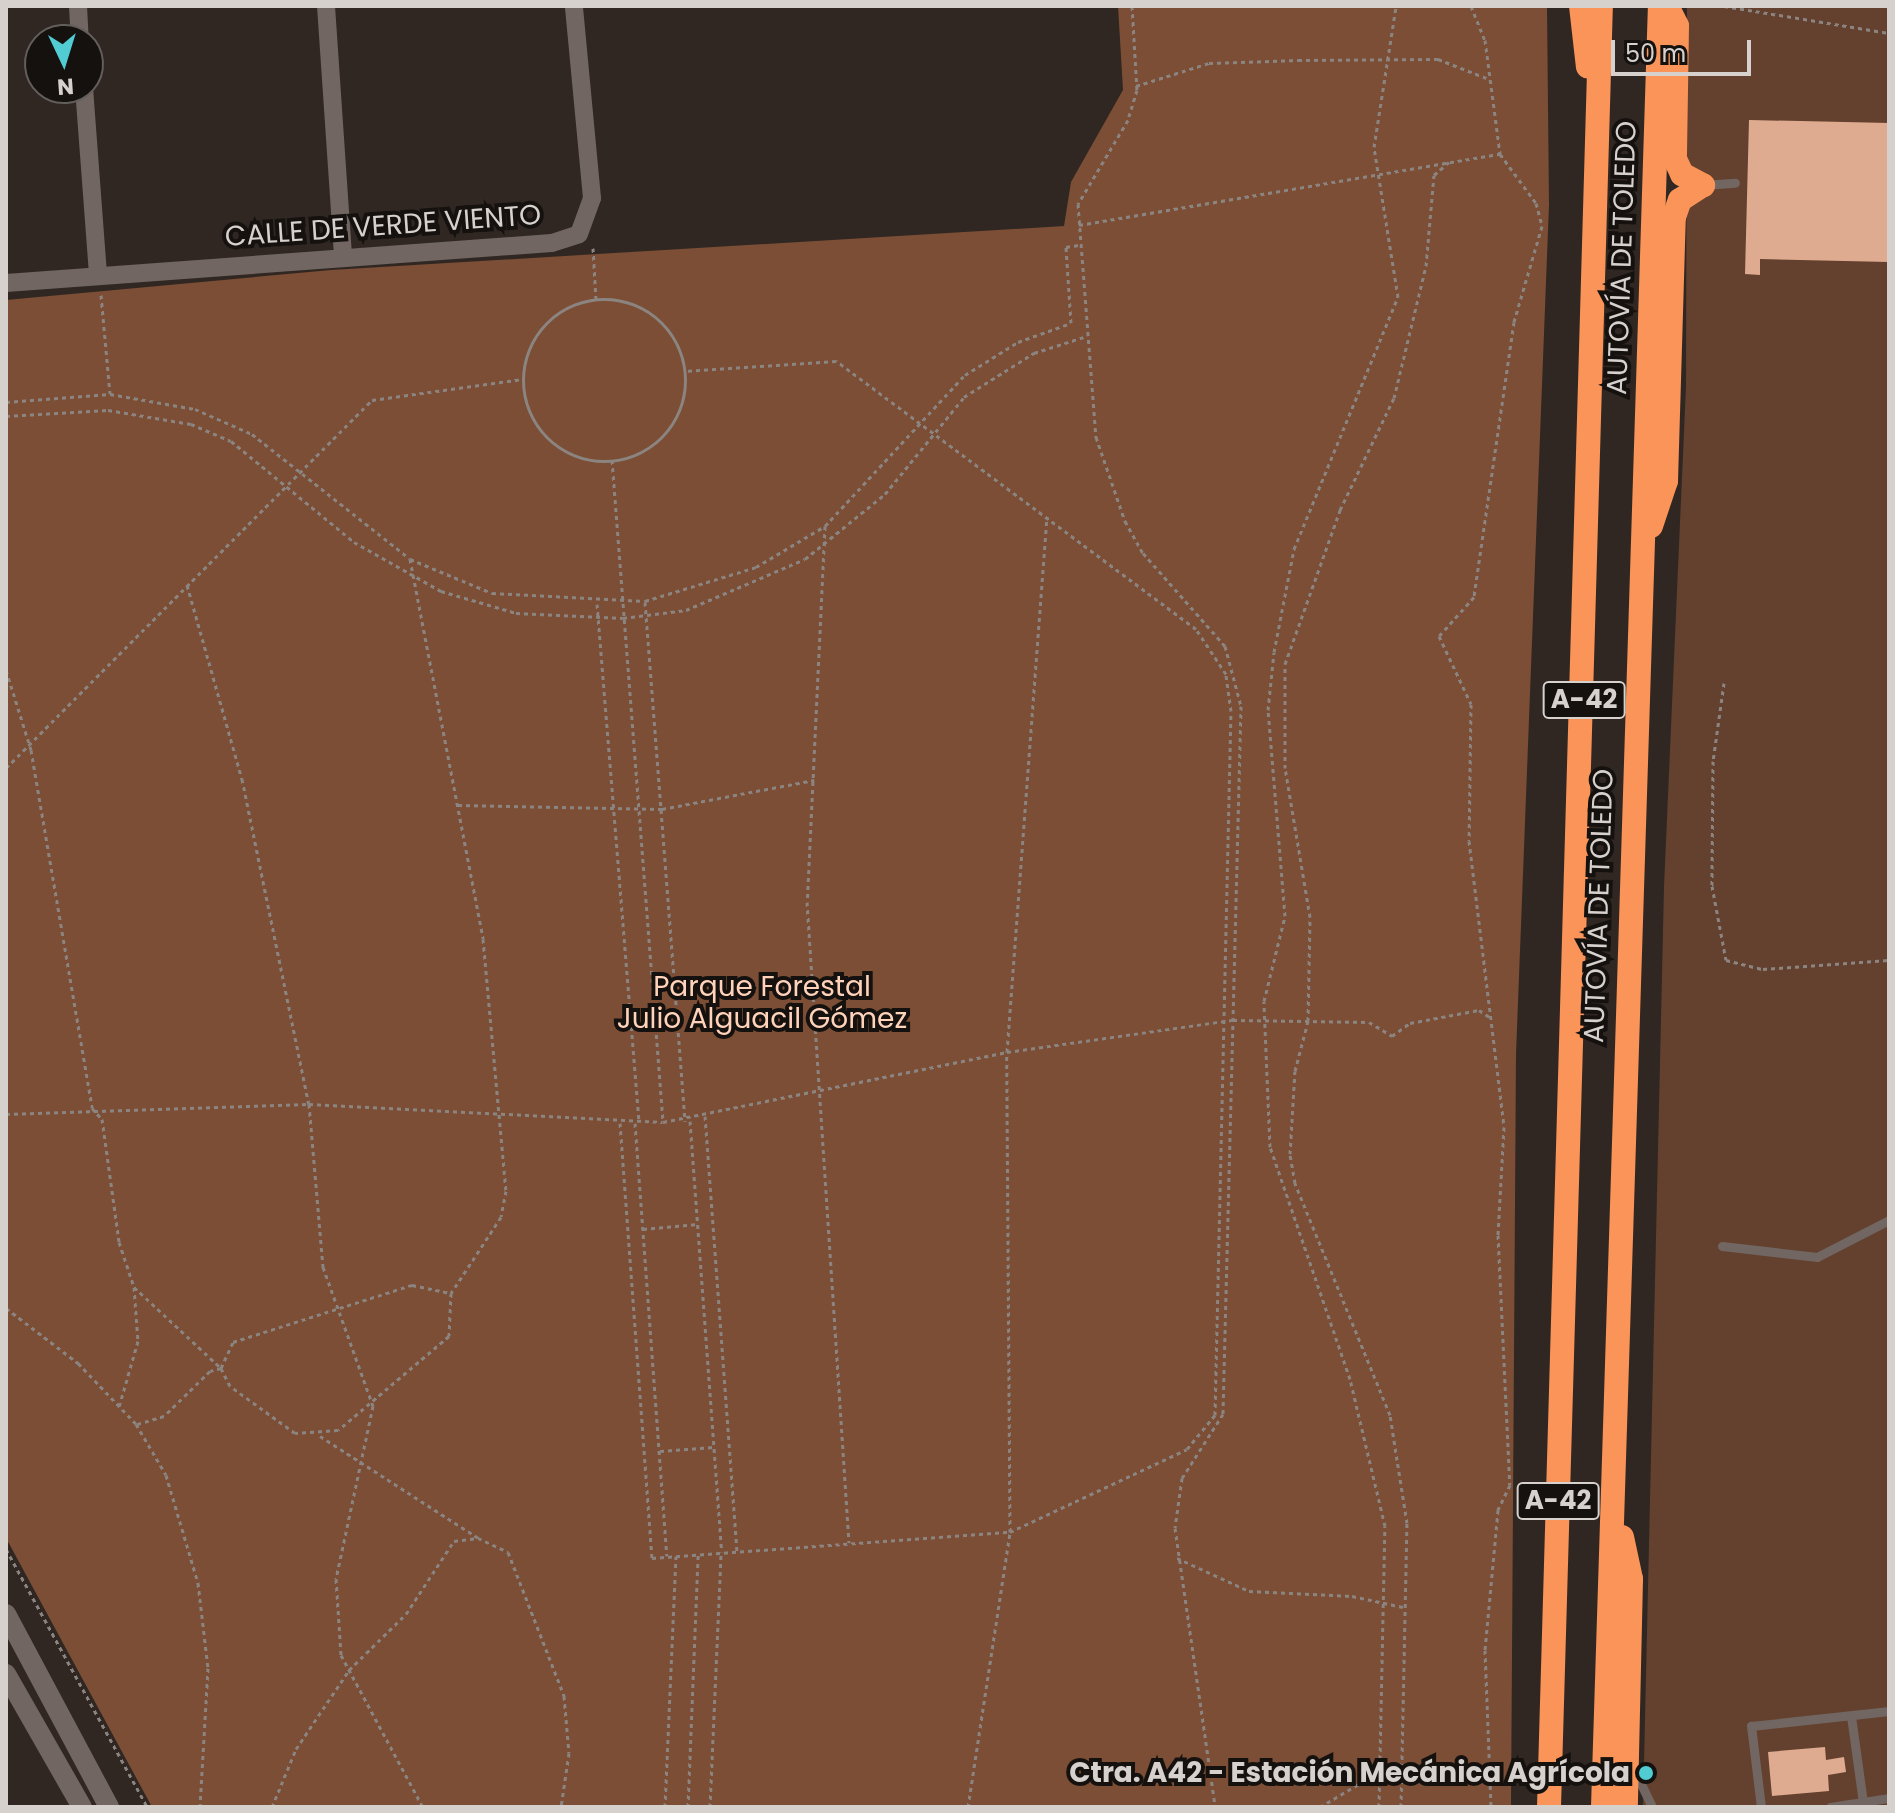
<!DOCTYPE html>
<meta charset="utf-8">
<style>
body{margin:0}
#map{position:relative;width:1895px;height:1813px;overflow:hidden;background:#302722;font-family:Poppins,sans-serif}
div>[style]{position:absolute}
.green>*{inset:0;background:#63412e}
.forest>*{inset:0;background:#7b4e35}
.building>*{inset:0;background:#dfab90}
.path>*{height:3px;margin-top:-1.5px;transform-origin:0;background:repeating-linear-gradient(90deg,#8b8480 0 4px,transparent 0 8px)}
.path>.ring{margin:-1.5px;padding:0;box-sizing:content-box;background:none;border:3px solid #8b8480;border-radius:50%}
.service>*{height:9px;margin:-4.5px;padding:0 4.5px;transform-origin:4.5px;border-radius:4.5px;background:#716661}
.minor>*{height:18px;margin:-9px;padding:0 9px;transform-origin:9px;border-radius:9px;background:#716661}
.secondary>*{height:20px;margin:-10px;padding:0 10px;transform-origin:10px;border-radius:10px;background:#716661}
.motorway>*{height:24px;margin:-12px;padding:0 12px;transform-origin:12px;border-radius:12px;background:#fa9458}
.dots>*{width:22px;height:22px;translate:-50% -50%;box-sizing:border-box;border:4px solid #15110f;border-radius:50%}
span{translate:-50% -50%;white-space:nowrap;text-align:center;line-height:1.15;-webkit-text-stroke:8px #15110f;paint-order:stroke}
.shield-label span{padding:2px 6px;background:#15110f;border:2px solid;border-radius:6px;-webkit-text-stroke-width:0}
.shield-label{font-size:26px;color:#d7d1cd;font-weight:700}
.street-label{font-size:28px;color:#d7d1cd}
.park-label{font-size:28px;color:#ffd2b9}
.poi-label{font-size:28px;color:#d7d1cd;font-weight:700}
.right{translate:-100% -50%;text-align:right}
.frame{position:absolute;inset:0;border:8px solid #d7d1cd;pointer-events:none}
.north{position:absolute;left:24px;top:24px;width:80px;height:80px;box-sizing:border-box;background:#15110f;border:2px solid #635e5b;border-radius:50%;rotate:176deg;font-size:22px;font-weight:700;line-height:32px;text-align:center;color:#d7d1cd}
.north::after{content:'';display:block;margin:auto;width:28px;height:36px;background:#51ccd2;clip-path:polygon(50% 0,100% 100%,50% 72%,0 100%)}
.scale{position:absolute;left:1611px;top:40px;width:140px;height:36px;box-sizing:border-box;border:4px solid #d7d1cd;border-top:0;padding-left:10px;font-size:24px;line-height:28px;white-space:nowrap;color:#d7d1cd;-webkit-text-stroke:6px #15110f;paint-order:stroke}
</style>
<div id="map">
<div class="green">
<div style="clip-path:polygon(1687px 6px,1889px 6px,1889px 1807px,1643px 1807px,1664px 887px,1686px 386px)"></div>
</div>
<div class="forest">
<div style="clip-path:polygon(1118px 6px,1547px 6px,1549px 205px,1516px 1054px,1511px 1807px,152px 1807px,6px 1538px,6px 300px,331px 270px,1064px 226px,1071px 182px,1123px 90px)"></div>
</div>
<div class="building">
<div style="clip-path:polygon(1749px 120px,1889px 123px,1889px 262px,1760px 259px,1760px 275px,1745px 274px)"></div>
<div style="clip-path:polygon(1825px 1747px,1826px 1760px,1844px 1757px,1846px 1772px,1828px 1775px,1829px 1791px,1772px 1796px,1768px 1752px)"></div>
</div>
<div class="path">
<div style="left:1132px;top:6px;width:84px;rotate:86.6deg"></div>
<div style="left:1137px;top:90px;width:31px;rotate:107deg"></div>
<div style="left:1128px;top:120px;width:98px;rotate:120.8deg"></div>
<div style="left:1078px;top:204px;width:234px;rotate:85.6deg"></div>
<div style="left:1096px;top:437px;width:89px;rotate:71deg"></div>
<div style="left:1125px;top:521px;width:37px;rotate:61deg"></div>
<div style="left:1143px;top:553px;width:124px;rotate:48.6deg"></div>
<div style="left:1225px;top:646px;width:62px;rotate:75.1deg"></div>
<div style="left:1241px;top:706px;width:708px;rotate:91.46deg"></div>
<div style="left:1223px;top:1414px;width:76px;rotate:122.6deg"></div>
<div style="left:1182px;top:1478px;width:50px;rotate:98deg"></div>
<div style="left:1175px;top:1528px;width:282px;rotate:81.8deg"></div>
<div style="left:1471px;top:6px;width:37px;rotate:68deg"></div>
<div style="left:1485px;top:40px;width:115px;rotate:82.5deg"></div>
<div style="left:1500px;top:154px;width:61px;rotate:53.7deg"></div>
<div style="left:1536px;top:203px;width:24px;rotate:75deg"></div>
<div style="left:1542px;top:226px;width:100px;rotate:106.3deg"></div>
<div style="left:1514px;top:322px;width:278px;rotate:98.3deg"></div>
<div style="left:1474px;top:597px;width:52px;rotate:131.9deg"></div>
<div style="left:1439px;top:636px;width:75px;rotate:64.8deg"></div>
<div style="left:1471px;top:704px;width:137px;rotate:90.8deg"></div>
<div style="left:1469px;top:841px;width:288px;rotate:83deg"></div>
<div style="left:1504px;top:1127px;width:108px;rotate:93.2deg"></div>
<div style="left:1498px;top:1235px;width:250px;rotate:87.3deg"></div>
<div style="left:1510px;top:1485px;width:28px;rotate:116deg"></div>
<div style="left:1498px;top:1510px;width:141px;rotate:95.3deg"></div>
<div style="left:1485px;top:1650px;width:157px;rotate:87.8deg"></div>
<div style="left:1724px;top:6px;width:167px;rotate:9.3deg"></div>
<div style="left:1136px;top:86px;width:77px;rotate:-17.5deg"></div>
<div style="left:1209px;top:63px;width:89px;rotate:-1.9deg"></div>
<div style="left:1298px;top:60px;width:140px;rotate:-0.4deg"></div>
<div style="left:1438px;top:59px;width:55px;rotate:21.4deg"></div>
<div style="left:1079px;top:225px;width:427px;rotate:-9.6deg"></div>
<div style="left:593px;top:248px;width:52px;rotate:86.7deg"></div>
<div style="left:101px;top:295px;width:99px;rotate:84.8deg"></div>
<div class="ring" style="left:523px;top:299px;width:159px;height:159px"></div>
<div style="left:6px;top:402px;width:104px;rotate:-4.4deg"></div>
<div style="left:110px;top:394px;width:86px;rotate:10deg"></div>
<div style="left:195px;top:409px;width:62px;rotate:23.7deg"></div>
<div style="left:252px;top:434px;width:201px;rotate:38.3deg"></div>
<div style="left:410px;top:559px;width:89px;rotate:22.5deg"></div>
<div style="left:492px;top:593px;width:153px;rotate:3deg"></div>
<div style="left:645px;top:601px;width:116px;rotate:-17deg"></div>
<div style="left:756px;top:567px;width:80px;rotate:-30.7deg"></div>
<div style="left:825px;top:526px;width:206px;rotate:-47.2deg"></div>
<div style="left:965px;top:375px;width:62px;rotate:-31.9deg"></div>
<div style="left:1018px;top:342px;width:56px;rotate:-19.7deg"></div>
<div style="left:1071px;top:323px;width:76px;rotate:-93.8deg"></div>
<div style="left:1066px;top:247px;width:13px;rotate:-9deg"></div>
<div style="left:6px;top:416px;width:102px;rotate:-3.4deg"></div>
<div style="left:108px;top:410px;width:84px;rotate:9.6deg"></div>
<div style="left:191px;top:424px;width:43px;rotate:23deg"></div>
<div style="left:231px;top:441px;width:159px;rotate:39.4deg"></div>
<div style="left:354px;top:542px;width:100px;rotate:29.4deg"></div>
<div style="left:441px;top:591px;width:78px;rotate:16.3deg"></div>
<div style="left:516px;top:613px;width:107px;rotate:2.7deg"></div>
<div style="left:623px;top:618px;width:64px;rotate:-7.2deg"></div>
<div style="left:686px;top:610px;width:129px;rotate:-23.2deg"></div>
<div style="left:805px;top:559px;width:103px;rotate:-39.1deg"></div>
<div style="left:885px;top:494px;width:125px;rotate:-50.8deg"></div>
<div style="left:964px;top:397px;width:83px;rotate:-32.2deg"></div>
<div style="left:1034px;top:353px;width:56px;rotate:-17.8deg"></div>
<div style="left:612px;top:460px;width:664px;rotate:85.59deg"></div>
<div style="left:825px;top:526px;width:376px;rotate:92.7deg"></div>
<div style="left:807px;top:902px;width:642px;rotate:86.25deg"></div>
<div style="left:410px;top:559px;width:387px;rotate:79.1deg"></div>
<div style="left:483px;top:939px;width:253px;rotate:84.8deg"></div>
<div style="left:506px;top:1191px;width:26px;rotate:101deg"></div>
<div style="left:501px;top:1217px;width:91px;rotate:123.3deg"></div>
<div style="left:187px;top:585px;width:202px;rotate:74.2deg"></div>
<div style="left:242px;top:779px;width:332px;rotate:78.4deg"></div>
<div style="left:309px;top:1104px;width:164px;rotate:85.1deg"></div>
<div style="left:323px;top:1267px;width:148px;rotate:70.2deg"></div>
<div style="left:373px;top:1406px;width:177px;rotate:102.1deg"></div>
<div style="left:336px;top:1579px;width:76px;rotate:86.2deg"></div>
<div style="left:341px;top:1655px;width:173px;rotate:61.7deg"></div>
<div style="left:645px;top:602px;width:521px;rotate:85.59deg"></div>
<div style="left:597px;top:604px;width:520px;rotate:85.36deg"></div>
<div style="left:6px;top:670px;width:84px;rotate:72.6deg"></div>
<div style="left:31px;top:750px;width:363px;rotate:80.3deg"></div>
<div style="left:92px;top:1108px;width:15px;rotate:48deg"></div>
<div style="left:102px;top:1119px;width:124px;rotate:82.1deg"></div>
<div style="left:119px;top:1242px;width:47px;rotate:71.6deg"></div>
<div style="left:134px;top:1287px;width:54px;rotate:85.8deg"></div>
<div style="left:138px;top:1341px;width:69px;rotate:106.1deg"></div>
<div style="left:1724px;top:683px;width:79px;rotate:98deg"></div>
<div style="left:1713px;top:761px;width:125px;rotate:90.5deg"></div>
<div style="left:1712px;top:886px;width:75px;rotate:79.3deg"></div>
<div style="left:1726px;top:960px;width:38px;rotate:14deg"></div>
<div style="left:1763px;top:969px;width:126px;rotate:-4.1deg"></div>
<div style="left:6px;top:768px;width:519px;rotate:-45.16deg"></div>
<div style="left:372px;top:400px;width:152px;rotate:-7.9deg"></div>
<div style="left:458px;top:805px;width:204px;rotate:1.1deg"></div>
<div style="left:662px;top:809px;width:155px;rotate:-10.8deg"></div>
<div style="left:6px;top:1114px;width:303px;rotate:-1.9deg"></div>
<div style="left:309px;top:1104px;width:354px;rotate:2.9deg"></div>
<div style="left:663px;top:1122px;width:351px;rotate:-11.5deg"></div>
<div style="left:1007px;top:1052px;width:228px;rotate:-8.1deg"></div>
<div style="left:1233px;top:1020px;width:136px;rotate:0.8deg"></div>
<div style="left:1369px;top:1022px;width:27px;rotate:31deg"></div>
<div style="left:1392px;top:1036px;width:22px;rotate:-36deg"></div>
<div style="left:1410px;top:1023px;width:70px;rotate:-10.7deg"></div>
<div style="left:1479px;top:1010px;width:14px;rotate:34deg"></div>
<div style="left:705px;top:1116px;width:436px;rotate:85.8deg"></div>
<div style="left:690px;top:1121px;width:432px;rotate:85.8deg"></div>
<div style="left:620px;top:1123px;width:436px;rotate:85.8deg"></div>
<div style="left:652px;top:1558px;width:359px;rotate:-4.2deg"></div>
<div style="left:1010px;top:1532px;width:195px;rotate:-25.1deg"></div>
<div style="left:1187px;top:1449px;width:44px;rotate:-50.5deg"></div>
<div style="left:1215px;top:1415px;width:704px;rotate:-88.7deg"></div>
<div style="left:1231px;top:711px;width:37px;rotate:-98deg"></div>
<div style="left:1226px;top:674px;width:54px;rotate:-123.7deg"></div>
<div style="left:1196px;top:629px;width:449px;rotate:-143.3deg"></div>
<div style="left:836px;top:361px;width:152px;rotate:176.2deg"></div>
<div style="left:635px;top:1123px;width:434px;rotate:85.8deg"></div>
<div style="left:643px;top:1229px;width:55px;rotate:-5.2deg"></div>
<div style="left:412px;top:1285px;width:40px;rotate:12deg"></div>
<div style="left:451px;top:1293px;width:43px;rotate:92.7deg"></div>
<div style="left:449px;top:1336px;width:145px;rotate:139.7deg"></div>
<div style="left:338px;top:1430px;width:43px;rotate:176deg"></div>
<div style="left:295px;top:1433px;width:80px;rotate:-144.1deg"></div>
<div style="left:230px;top:1386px;width:20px;rotate:-117deg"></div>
<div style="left:221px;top:1368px;width:29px;rotate:-65deg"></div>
<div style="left:233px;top:1342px;width:188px;rotate:-17.7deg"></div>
<div style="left:134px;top:1287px;width:119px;rotate:43deg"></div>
<div style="left:221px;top:1368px;width:11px;rotate:165deg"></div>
<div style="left:210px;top:1371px;width:64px;rotate:135.6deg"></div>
<div style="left:164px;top:1416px;width:28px;rotate:163deg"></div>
<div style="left:6px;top:1308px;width:91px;rotate:37.4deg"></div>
<div style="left:78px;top:1363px;width:84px;rotate:46.4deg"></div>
<div style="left:136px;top:1424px;width:59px;rotate:59.5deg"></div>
<div style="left:166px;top:1475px;width:113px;rotate:73.5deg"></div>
<div style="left:198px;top:1583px;width:86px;rotate:83.3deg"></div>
<div style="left:208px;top:1668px;width:139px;rotate:93.3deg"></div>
<div style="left:320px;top:1436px;width:188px;rotate:32.8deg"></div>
<div style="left:660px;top:1451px;width:54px;rotate:-4.2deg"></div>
<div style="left:6px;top:1549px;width:294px;rotate:61.3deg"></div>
<div style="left:1177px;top:1558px;width:79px;rotate:24.6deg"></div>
<div style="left:1249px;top:1591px;width:103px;rotate:2.8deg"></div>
<div style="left:1352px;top:1596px;width:52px;rotate:12.2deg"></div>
<div style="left:272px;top:1807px;width:63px;rotate:-67.5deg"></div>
<div style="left:296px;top:1749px;width:95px;rotate:-56.1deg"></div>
<div style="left:349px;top:1670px;width:80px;rotate:-44.5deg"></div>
<div style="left:406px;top:1614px;width:87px;rotate:-56.7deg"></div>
<div style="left:454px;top:1541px;width:24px;rotate:-7deg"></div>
<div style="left:478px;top:1538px;width:33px;rotate:25deg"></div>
<div style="left:508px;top:1552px;width:155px;rotate:68.7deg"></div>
<div style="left:564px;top:1696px;width:57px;rotate:85deg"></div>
<div style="left:569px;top:1753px;width:55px;rotate:98.4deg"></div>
<div style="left:665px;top:1807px;width:251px;rotate:-87.5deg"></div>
<div style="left:688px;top:1807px;width:252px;rotate:-87.7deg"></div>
<div style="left:710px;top:1807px;width:255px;rotate:-87.5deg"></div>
<div style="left:968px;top:1807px;width:278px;rotate:-81.3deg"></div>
<div style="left:1010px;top:1532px;width:480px;rotate:-90.4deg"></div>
<div style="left:1007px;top:1052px;width:537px;rotate:-85.73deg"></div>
<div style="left:1320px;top:1807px;width:69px;rotate:-30.7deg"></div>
<div style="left:1379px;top:1772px;width:22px;rotate:-8deg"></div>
<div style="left:1379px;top:1807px;width:281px;rotate:-88.8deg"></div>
<div style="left:1385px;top:1526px;width:151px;rotate:-103.4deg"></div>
<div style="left:1350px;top:1379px;width:245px;rotate:-109deg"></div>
<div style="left:1270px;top:1147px;width:146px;rotate:-92.4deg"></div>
<div style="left:1264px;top:1001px;width:88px;rotate:-76.1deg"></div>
<div style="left:1285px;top:916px;width:207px;rotate:-94.7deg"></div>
<div style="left:1268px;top:710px;width:58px;rotate:-84.1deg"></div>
<div style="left:1274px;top:652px;width:105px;rotate:-79deg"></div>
<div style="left:1294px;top:549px;width:273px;rotate:-67.6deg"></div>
<div style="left:1398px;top:297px;width:152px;rotate:-99.1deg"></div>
<div style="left:1374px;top:147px;width:143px;rotate:-81.1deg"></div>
<div style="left:1401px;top:1807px;width:284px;rotate:-88.8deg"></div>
<div style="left:1407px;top:1523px;width:64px;rotate:-99deg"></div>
<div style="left:1397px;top:1460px;width:46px;rotate:-98.8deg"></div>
<div style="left:1390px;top:1415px;width:251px;rotate:-112.3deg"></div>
<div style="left:1295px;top:1183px;width:29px;rotate:-100deg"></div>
<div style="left:1290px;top:1154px;width:83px;rotate:-86.6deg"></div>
<div style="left:1295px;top:1071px;width:52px;rotate:-75.4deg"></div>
<div style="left:1308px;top:1021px;width:104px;rotate:-88.9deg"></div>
<div style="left:1310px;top:917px;width:151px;rotate:-99.5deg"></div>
<div style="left:1285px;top:768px;width:104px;rotate:-90deg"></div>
<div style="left:1285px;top:664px;width:164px;rotate:-70.3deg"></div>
<div style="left:1340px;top:510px;width:124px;rotate:-64.3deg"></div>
<div style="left:1394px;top:398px;width:136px;rotate:-76.4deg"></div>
<div style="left:1426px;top:266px;width:91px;rotate:-85deg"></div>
<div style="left:1434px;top:175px;width:20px;rotate:-41deg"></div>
</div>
<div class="service">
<div style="left:1703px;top:185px;width:32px;rotate:-4deg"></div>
<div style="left:1722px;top:1246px;width:96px;rotate:6.6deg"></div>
<div style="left:1817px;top:1257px;width:81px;rotate:-27.2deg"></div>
<div style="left:1851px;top:1716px;width:87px;rotate:82.1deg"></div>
<div style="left:1638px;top:1778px;width:32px;rotate:64deg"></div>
<div style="left:1761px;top:1807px;width:82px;rotate:-97deg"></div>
<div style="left:1751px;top:1726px;width:139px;rotate:-6.2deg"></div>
<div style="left:1830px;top:1807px;width:60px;rotate:-8.7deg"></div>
</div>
<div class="minor">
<div style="left:78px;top:6px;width:34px;rotate:87deg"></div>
<div style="left:326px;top:6px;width:252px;rotate:86.1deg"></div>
<div style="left:84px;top:88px;width:188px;rotate:85.7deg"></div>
<div style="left:6px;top:283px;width:547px;rotate:-4.19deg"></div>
<div style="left:552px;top:243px;width:28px;rotate:-18deg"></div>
<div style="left:579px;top:234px;width:38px;rotate:-70deg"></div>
<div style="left:592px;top:198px;width:193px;rotate:-95.4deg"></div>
</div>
<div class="secondary">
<div style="left:6px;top:1614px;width:219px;rotate:61.9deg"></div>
<div style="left:6px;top:1674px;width:153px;rotate:60.3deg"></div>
</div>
<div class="motorway">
<div style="left:1581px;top:6px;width:61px;rotate:83.5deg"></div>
<div style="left:1667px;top:6px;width:22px;rotate:63deg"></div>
<div style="left:1677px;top:26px;width:133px;rotate:90.9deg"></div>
<div style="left:1675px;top:159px;width:17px;rotate:65deg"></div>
<div style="left:1682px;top:174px;width:24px;rotate:28deg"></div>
<div style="left:1651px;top:526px;width:47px;rotate:-71.6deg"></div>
<div style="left:1666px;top:481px;width:264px;rotate:-88.3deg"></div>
<div style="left:1674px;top:217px;width:18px;rotate:-71deg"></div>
<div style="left:1680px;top:200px;width:27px;rotate:-33deg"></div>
<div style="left:1622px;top:1537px;width:43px;rotate:77.9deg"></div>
<div style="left:1631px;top:1579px;width:228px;rotate:91.3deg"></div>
<div style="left:1549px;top:1807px;width:1802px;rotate:-88.35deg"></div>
<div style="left:1603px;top:1807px;width:1802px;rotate:-88.19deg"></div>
</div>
<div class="dots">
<div style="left:1646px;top:1773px;background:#51ccd2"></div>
</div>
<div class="shield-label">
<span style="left:1584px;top:700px">A-42</span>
<span style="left:1558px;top:1501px">A-42</span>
</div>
<div class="street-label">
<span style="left:383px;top:226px;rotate:-4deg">CALLE DE VERDE VIENTO</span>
<span style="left:1622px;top:258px;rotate:-88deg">AUTOVÍA DE TOLEDO</span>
<span style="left:1599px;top:906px;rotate:-88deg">AUTOVÍA DE TOLEDO</span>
</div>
<div class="park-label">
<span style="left:762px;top:1003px">Parque Forestal<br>Julio Alguacil Gómez</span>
</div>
<div class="poi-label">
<span class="right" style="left:1630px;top:1773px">Ctra. A42 - Estación Mecánica Agrícola</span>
</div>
<div class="frame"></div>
<div class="north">N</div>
<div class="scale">50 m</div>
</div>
